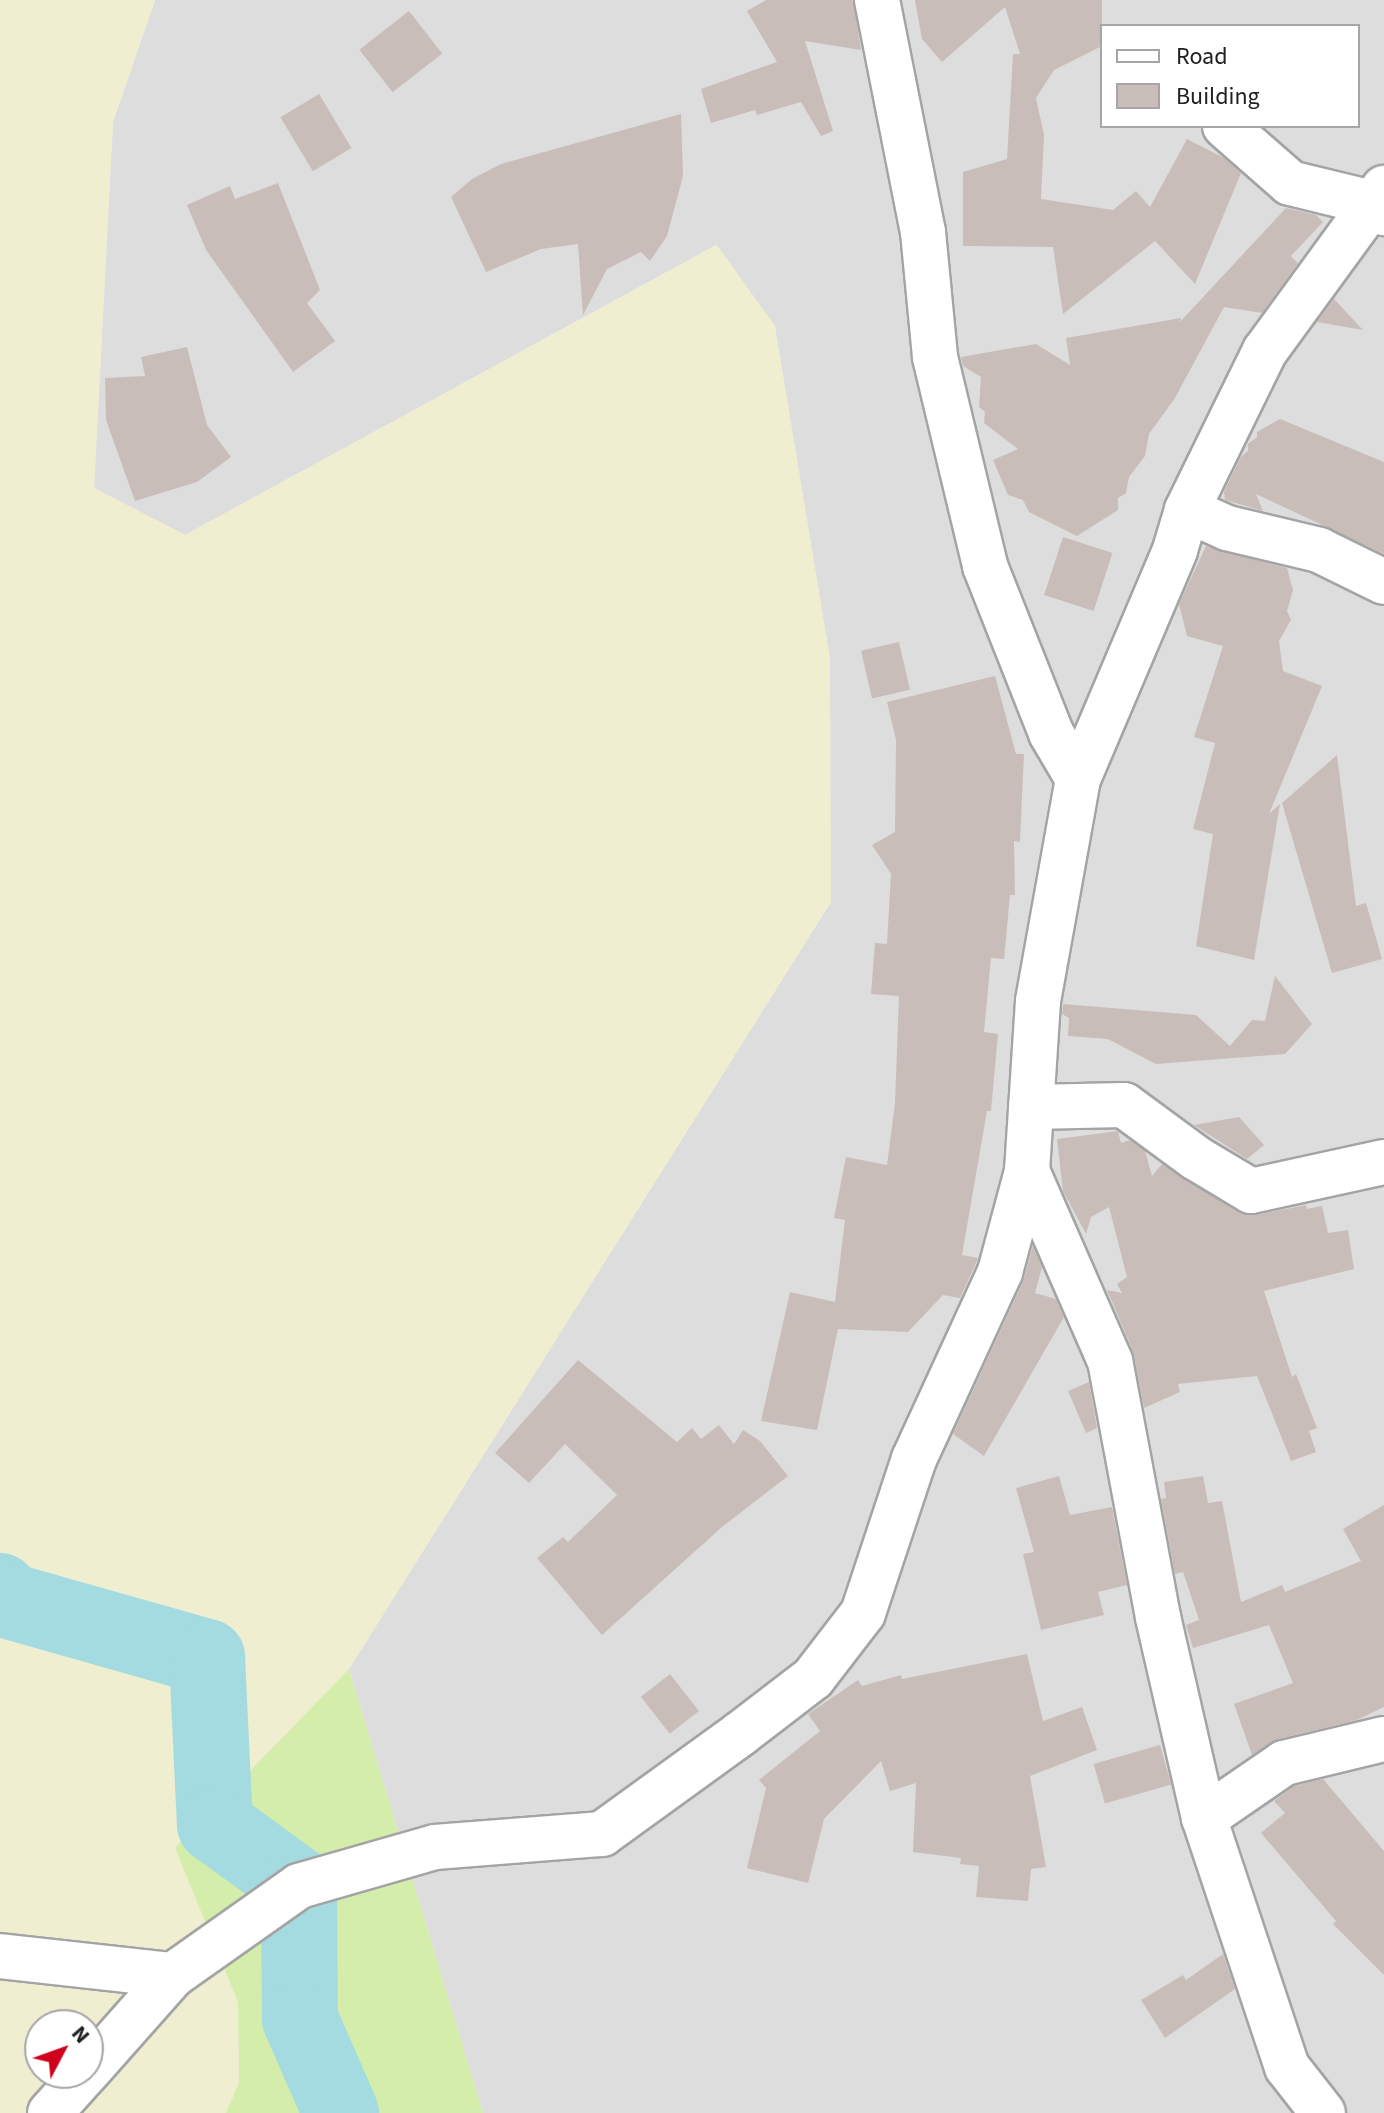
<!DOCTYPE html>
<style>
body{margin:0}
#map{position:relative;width:1384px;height:2113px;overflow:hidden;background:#f1ece6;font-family:"Source Sans 3",sans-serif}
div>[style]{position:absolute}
.residential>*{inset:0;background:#dedddd}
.farmland>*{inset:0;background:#f0eed1}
.grass>*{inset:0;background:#d4edaa}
.river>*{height:76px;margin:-38px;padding:0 38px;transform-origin:38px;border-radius:38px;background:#a4dbe0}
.building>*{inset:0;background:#c9bdb9;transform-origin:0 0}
.roads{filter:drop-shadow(2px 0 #a4a4a4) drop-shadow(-2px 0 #a4a4a4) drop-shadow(0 2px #a4a4a4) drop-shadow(0 -2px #a4a4a4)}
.minor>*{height:44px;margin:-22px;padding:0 22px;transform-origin:22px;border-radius:22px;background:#fff}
span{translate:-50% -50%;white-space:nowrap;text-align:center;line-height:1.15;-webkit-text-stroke:6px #fff;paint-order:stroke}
.legend{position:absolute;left:1100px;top:24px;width:260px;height:104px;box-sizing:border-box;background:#fff;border:2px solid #a6a6a6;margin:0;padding:10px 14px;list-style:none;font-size:24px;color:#202020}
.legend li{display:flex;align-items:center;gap:16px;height:40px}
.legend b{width:40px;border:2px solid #a6a6a6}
.north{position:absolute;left:24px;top:2009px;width:80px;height:80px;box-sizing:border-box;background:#fff;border:2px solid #a6a6a6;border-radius:50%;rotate:49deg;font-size:22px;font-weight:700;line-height:32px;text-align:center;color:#202020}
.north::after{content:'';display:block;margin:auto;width:28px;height:36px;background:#d0001c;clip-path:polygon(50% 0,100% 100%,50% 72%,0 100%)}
</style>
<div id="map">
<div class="residential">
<div style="clip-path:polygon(evenodd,155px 0,1384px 0,1384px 2113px,483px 2113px,349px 1669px,831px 902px,716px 245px,185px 535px,94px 488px,113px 122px,155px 0,1102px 26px,1358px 26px,1358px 126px,1102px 126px,1102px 26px)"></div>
</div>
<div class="farmland">
<div style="clip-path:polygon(evenodd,0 0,155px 0,113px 122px,94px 488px,185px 535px,717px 245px,775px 326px,830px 658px,831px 902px,349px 1669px,175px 1847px,238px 2002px,239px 2083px,226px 2113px,0 2113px,0 0,40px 2025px,88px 2025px,88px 2073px,40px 2073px,40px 2025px)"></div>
</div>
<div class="grass">
<div style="clip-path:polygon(349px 1669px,483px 2113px,226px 2113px,239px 2083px,238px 2002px,175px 1848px)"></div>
</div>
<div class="river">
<div style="left:0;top:1591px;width:13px;rotate:48deg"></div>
<div style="left:9px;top:1601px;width:206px;rotate:15.8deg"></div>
<div style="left:207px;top:1657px;width:168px;rotate:87.3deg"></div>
<div style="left:215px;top:1825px;width:104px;rotate:36deg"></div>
<div style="left:299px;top:1886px;width:133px;rotate:89.6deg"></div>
<div style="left:300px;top:2019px;width:103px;rotate:66.4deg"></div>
</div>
<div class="building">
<div style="clip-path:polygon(766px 0,853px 0,861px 50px,805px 41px,833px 131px,821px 136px,801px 102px,757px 115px,755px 110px,711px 123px,701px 89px,777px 62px,747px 11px)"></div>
<div style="clip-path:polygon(915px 0,1102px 0,1102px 46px,1054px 70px,1036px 98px,1044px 135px,1041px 199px,1113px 210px,1136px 191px,1150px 207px,1187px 139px,1224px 158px,1241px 173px,1195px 284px,1155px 241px,1063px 314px,1053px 247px,963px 246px,963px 172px,1007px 159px,1013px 54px,1020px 54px,1005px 7px,942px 62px,922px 39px)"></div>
<div style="left:409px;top:11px;width:54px;height:63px;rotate:52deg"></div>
<div style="left:319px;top:94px;width:63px;height:45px;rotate:59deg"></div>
<div style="clip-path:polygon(681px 114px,683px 176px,667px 236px,650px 261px,641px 252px,607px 269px,583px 315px,578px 244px,541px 249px,486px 272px,451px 197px,472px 179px,501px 164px)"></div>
<div style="clip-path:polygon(278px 183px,320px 290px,307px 303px,335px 341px,293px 372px,206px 250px,187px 205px,230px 186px,235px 199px)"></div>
<div style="clip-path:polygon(1286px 208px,1316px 215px,1323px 222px,1291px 256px,1298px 263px,1262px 313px,1224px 307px,1175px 398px,1149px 434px,1145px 456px,1129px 477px,1126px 493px,1118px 498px,1118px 510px,1077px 536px,1029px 512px,1023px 500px,1008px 495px,993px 460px,1018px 449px,984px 423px,985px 412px,979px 407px,981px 377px,963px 366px,961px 357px,1036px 344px,1070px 365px,1066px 338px,1181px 318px,1179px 323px)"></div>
<div style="clip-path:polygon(1334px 299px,1363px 330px,1317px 322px)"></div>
<div style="clip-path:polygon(187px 347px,207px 425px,231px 457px,197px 482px,135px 501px,106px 420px,105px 378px,145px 376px,141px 357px)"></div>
<div style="clip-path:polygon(1280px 419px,1384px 462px,1384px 554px,1256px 494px,1263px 511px,1225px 500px,1224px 492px,1241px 457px,1248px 451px,1248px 444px,1257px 437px,1257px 432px)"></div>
<div style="left:1063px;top:537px;width:52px;height:61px;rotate:18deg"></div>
<div style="clip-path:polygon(1206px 546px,1287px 568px,1293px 590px,1287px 611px,1291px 620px,1279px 641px,1283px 671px,1322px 686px,1269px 814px,1280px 804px,1254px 960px,1196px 946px,1213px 834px,1193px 829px,1215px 743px,1194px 737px,1223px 646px,1187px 636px,1179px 604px)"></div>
<div style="left:899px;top:642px;width:49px;height:39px;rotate:77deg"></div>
<div style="clip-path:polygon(995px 676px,1016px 754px,1024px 754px,1020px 842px,1014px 841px,1015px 895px,1010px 895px,1004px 959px,991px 958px,984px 1032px,998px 1034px,991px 1111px,987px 1111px,962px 1255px,978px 1258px,976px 1263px,960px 1298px,943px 1295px,908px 1332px,838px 1329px,817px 1430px,761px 1421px,790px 1292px,835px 1302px,845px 1220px,834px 1218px,846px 1157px,887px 1165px,895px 1103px,899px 996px,871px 994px,875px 943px,887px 944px,891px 874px,872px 845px,895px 832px,896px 740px,887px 702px)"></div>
<div style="clip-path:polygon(1337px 755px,1356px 906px,1366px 903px,1382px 959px,1332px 973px,1282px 803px)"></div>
<div style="clip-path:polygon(1275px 976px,1312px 1024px,1285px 1054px,1156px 1064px,1108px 1039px,1068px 1036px,1069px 1018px,1062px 1014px,1063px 1004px,1196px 1015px,1230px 1046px,1252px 1020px,1265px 1021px)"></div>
<div style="clip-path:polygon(1239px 1117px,1264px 1145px,1247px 1159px,1194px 1125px)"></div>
<div style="clip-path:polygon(1118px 1131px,1121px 1143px,1130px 1140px,1145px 1151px,1152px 1176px,1162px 1164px,1239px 1213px,1256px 1215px,1306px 1205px,1307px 1209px,1322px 1206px,1328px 1233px,1348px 1230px,1354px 1269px,1264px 1291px,1292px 1377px,1296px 1374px,1317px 1428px,1309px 1431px,1316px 1452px,1291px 1461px,1257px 1376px,1178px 1384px,1180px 1392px,1144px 1408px,1133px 1351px,1107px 1290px,1122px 1293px,1117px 1284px,1127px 1277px,1109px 1207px,1091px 1217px,1086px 1234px,1063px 1191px,1057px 1139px)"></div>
<div style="clip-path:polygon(1033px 1246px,1042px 1267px,1035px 1293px,1056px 1299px,1064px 1317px,984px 1456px,953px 1434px,1023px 1282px)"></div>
<div style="clip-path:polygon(578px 1360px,677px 1442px,692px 1428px,701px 1439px,719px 1425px,734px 1444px,743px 1430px,760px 1441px,788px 1476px,722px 1527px,602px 1635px,537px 1558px,563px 1537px,568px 1542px,617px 1495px,565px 1444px,529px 1483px,495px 1453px)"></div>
<div style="clip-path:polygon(1089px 1382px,1097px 1428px,1086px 1433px,1068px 1391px)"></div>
<div style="clip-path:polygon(1059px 1476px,1070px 1515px,1112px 1507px,1127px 1585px,1098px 1592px,1104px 1615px,1041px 1630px,1023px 1554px,1034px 1552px,1016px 1488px)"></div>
<div style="clip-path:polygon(1203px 1476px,1208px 1503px,1222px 1501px,1241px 1602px,1282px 1585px,1285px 1592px,1361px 1561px,1343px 1529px,1384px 1505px,1384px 1707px,1357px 1720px,1278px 1739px,1252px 1755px,1234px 1704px,1293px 1683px,1269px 1625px,1193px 1648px,1186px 1625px,1199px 1620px,1183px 1572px,1175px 1574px,1161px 1499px,1166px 1498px,1164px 1482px)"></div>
<div style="clip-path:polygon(1027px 1654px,1043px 1721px,1082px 1707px,1097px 1750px,1030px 1776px,1046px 1867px,1031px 1869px,1028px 1901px,976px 1897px,979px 1866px,960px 1864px,961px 1858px,913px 1852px,916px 1783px,890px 1791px,881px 1761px,824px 1819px,808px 1883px,747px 1868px,766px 1788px,759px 1780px,820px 1731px,808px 1714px,858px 1680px,862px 1686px,901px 1675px,902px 1679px)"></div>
<div style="left:670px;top:1674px;width:47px;height:37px;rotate:52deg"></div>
<div style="left:1160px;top:1745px;width:41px;height:69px;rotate:74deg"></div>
<div style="clip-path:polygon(1323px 1779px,1384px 1851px,1384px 1975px,1333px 1924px,1336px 1921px,1261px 1833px,1285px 1813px,1274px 1801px,1294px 1786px)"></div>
<div style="clip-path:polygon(1223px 1954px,1235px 1989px,1165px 2038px,1141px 2000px,1183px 1975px,1186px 1980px)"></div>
</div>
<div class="roads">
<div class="minor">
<div style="left:877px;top:0;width:237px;rotate:78.8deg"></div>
<div style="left:923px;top:232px;width:126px;rotate:84.5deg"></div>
<div style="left:935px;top:357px;width:215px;rotate:76.5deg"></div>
<div style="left:985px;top:566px;width:180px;rotate:68.4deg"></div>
<div style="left:1051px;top:733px;width:53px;rotate:59.6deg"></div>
<div style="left:1225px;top:126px;width:86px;rotate:41.2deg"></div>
<div style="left:1290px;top:183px;width:84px;rotate:13.7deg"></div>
<div style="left:1372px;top:203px;width:16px;rotate:40deg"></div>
<div style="left:1187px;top:510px;width:44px;rotate:24.2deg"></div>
<div style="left:1227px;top:528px;width:95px;rotate:13.4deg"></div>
<div style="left:1319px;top:550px;width:72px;rotate:26.2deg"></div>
<div style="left:1031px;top:1107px;width:93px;rotate:-1.2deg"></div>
<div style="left:1124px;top:1105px;width:89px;rotate:36.4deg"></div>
<div style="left:1196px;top:1158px;width:64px;rotate:31deg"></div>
<div style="left:1251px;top:1191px;width:136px;rotate:-12.3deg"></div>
<div style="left:1204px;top:1818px;width:97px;rotate:-34.5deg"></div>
<div style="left:1284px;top:1763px;width:103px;rotate:-13.5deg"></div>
<div style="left:0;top:1956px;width:174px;rotate:6.3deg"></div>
<div style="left:173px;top:1975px;width:154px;rotate:-35.2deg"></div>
<div style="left:299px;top:1886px;width:141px;rotate:-16deg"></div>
<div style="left:435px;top:1847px;width:168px;rotate:-4.5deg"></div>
<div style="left:602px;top:1834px;width:170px;rotate:-35.9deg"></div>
<div style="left:740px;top:1734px;width:92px;rotate:-37.5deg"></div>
<div style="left:813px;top:1678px;width:82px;rotate:-52.4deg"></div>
<div style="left:863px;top:1613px;width:162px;rotate:-71.7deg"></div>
<div style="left:914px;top:1459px;width:206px;rotate:-65.3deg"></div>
<div style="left:1000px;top:1272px;width:105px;rotate:-75deg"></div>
<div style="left:88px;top:2071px;width:128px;rotate:-48.5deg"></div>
<div style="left:50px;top:2113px;width:54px;rotate:-48deg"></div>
<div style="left:1323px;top:2113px;width:58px;rotate:-128deg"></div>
<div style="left:1287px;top:2067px;width:262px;rotate:-108.4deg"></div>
<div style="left:1204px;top:1818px;width:206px;rotate:-102.9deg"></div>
<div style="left:1158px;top:1617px;width:260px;rotate:-100.6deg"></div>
<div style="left:1110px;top:1361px;width:207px;rotate:-113.6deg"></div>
<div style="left:1027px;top:1171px;width:170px;rotate:-86.3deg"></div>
<div style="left:1038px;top:1001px;width:226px;rotate:-79.8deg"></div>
<div style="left:1078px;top:779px;width:249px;rotate:-67deg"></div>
<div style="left:1175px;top:550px;width:42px;rotate:-73.3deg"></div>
<div style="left:1187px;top:510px;width:177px;rotate:-63.9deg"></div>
<div style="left:1265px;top:351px;width:202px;rotate:-53.9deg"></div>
</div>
</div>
<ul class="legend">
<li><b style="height:10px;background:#fff"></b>Road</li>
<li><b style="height:22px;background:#c9bdb9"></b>Building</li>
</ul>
<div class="north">N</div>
</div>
